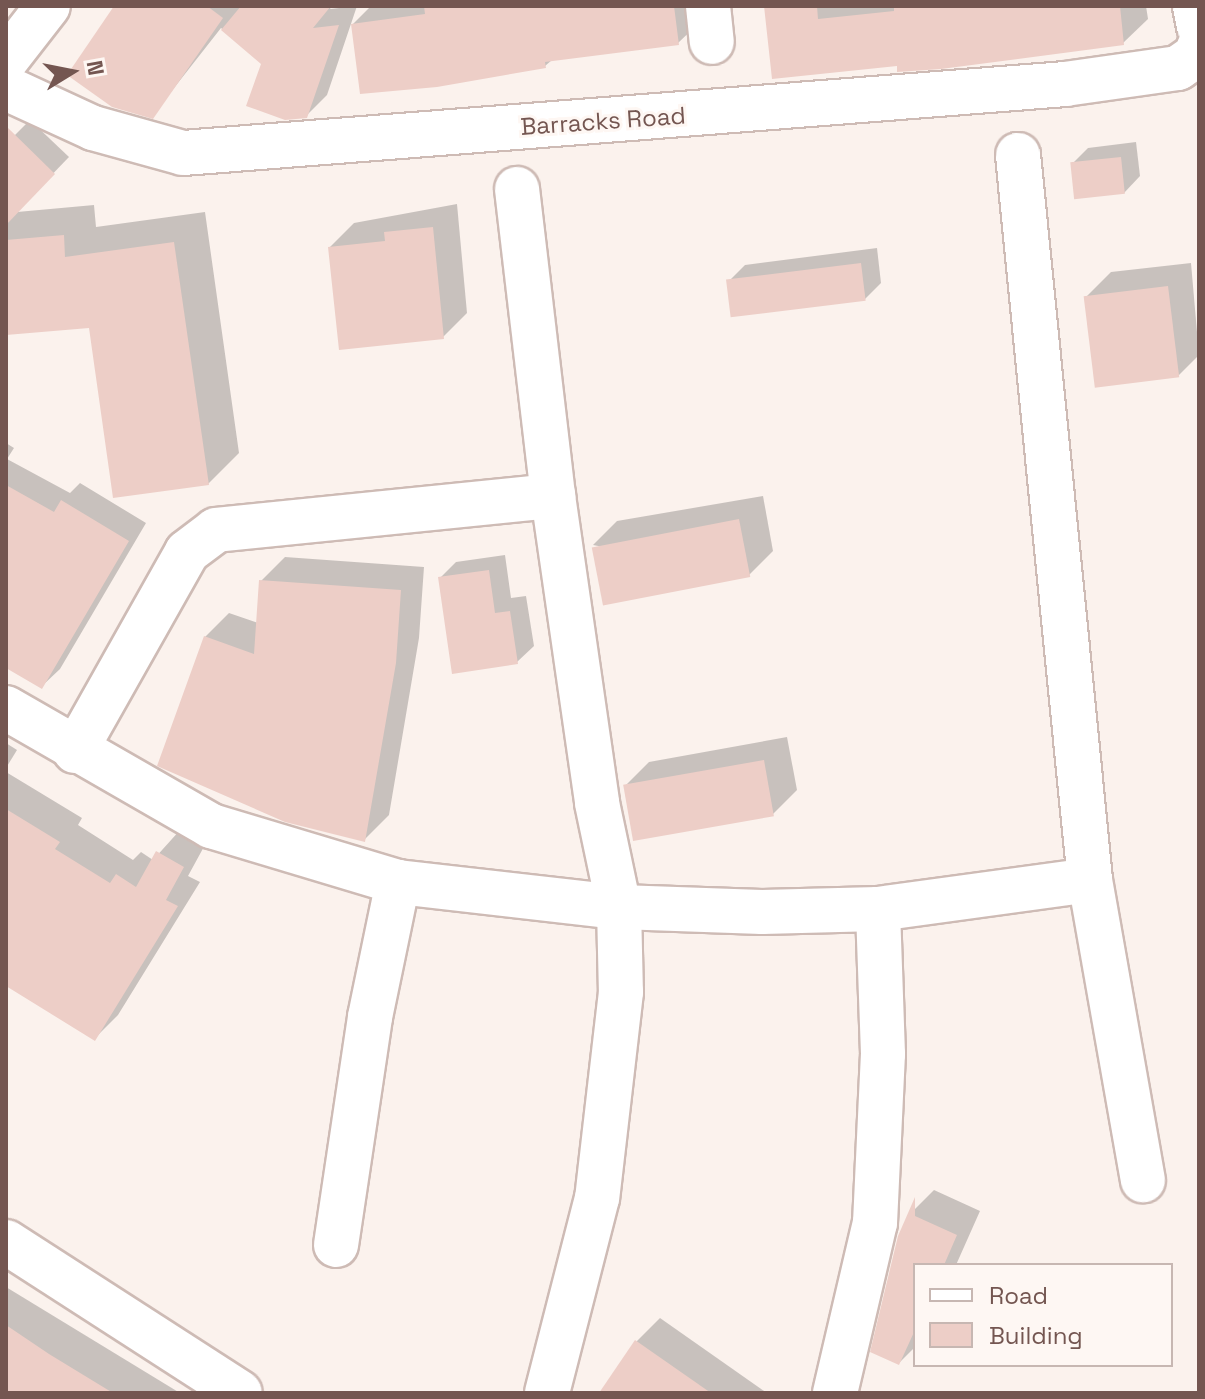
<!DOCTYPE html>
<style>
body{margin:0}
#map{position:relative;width:1205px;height:1399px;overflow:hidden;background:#fbf2ed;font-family:"Space Grotesk",sans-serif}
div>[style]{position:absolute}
.shadow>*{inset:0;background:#0003}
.building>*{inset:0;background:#edcec7;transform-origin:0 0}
.roads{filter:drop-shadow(2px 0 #cebbb5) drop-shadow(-2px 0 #cebbb5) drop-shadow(0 2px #cebbb5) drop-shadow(0 -2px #cebbb5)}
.minor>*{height:44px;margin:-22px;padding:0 22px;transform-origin:22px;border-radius:22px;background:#fff}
span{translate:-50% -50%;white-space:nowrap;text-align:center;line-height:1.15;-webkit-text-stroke:6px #fef7f3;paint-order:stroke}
.street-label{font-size:24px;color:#745651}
.frame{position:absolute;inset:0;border:8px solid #745651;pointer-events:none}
.legend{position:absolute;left:913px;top:1263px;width:260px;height:104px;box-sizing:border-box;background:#fef7f3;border:2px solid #c7b7b2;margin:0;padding:10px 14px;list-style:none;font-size:24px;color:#745651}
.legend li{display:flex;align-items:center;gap:16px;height:40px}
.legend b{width:40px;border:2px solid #c7b7b2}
.north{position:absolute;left:32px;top:32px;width:80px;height:80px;-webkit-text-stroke:6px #fef7f3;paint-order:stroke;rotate:80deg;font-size:22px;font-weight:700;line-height:32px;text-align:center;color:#745651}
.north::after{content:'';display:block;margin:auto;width:28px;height:36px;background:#745651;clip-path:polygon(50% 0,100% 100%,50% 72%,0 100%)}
</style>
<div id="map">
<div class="shadow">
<div style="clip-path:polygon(117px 6px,332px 6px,330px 9px,357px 6px,327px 95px,306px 116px,264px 63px,221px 28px,152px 116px)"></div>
<div style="clip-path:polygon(371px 6px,697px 6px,699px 23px,678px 43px,552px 60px,545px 66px,353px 24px)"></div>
<div style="clip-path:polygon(766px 6px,1146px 6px,1148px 19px,1123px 43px,898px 64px)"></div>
<div style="clip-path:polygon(30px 120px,69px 157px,16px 212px,6px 203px,6px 144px)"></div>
<div style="clip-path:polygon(1136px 142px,1140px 176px,1124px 193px,1072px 164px,1088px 148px)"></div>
<div style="clip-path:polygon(457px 204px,467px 313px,443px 337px,330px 247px,354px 223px)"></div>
<div style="clip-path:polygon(94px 205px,96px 227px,205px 212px,239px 453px,208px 484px,91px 326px,6px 333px,6px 213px)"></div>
<div style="clip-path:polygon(877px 248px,881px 283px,865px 299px,729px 281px,745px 265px)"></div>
<div style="clip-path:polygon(1191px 263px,1199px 355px,1178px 376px,1087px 296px,1111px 272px)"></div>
<div style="clip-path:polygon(6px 443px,14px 448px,7px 459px,70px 493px,80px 483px,146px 523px,60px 669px,42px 686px,6px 665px)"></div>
<div style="clip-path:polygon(763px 496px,773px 551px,749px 575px,593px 545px,617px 521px)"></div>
<div style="clip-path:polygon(505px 555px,511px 598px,526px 596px,534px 646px,517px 662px,440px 578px,456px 562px)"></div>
<div style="clip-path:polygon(285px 557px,424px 567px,419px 638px,389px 815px,365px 839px,205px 637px,229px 613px,258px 623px,261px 581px)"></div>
<div style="clip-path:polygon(787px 737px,797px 790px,773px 814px,625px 786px,649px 762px)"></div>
<div style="clip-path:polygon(6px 743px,17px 750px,6px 768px)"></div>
<div style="clip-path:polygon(6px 772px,82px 818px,78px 825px,133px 860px,141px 852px,153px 860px,181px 829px,206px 843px,188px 876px,200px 882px,118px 1015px,95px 1038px,6px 967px)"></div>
<div style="clip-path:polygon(934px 1190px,980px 1211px,956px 1265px,915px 1265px,915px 1347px,899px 1363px,910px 1214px)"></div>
<div style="clip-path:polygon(6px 1287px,180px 1393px,6px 1393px)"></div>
<div style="clip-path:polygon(660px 1318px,767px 1393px,602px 1393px,637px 1341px)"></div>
</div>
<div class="building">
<div style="clip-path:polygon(114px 6px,207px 6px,223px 18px,153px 119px,112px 107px,67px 75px)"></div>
<div style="clip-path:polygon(241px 6px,331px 6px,313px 28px,339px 25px,307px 118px,285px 120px,246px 106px,261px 64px,221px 30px)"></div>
<div style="clip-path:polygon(424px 6px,674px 6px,679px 45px,545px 62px,546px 68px,437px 87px,360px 94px,351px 24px,425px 14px)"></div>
<div style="clip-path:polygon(764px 6px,817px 6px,818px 19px,894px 11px,894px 6px,1120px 6px,1124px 45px,941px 69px,897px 72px,897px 66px,772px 79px)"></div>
<div style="clip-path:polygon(6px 126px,55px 174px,6px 225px)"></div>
<div style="left:1121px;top:157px;width:37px;height:51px;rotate:84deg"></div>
<div style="clip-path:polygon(433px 227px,444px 339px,339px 350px,328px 247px,385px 241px,384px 232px)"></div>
<div style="clip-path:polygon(64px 235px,65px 257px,174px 242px,209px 485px,113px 498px,89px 328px,6px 335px,6px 240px)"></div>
<div style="left:861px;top:263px;width:38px;height:136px;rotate:83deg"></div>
<div style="left:1168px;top:286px;width:92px;height:85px;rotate:83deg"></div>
<div style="clip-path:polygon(6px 485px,54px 512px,61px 500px,129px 541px,42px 689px,6px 668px)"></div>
<div style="left:739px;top:519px;width:59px;height:150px;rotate:79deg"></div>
<div style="clip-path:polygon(489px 570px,495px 613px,510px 611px,518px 664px,452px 674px,438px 577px)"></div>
<div style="clip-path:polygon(259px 580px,401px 590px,396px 663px,365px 842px,285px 822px,157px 766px,204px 636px,254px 654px)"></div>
<div style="left:764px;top:760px;width:57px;height:143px;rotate:80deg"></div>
<div style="clip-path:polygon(6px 809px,60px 842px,55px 849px,110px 883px,116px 874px,136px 887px,156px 851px,184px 867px,166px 900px,178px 906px,95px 1041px,6px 986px)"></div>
<div style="clip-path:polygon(915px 1197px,915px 1216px,957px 1235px,944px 1265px,915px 1265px,915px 1330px,899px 1365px,870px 1352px,898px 1236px)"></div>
<div style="clip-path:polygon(6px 1325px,49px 1354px,113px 1393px,6px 1393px)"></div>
<div style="clip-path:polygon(635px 1340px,711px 1393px,599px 1393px)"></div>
</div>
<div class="roads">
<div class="minor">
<div style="left:708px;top:6px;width:36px;rotate:84deg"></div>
<div style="left:1195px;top:6px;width:21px;rotate:79deg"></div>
<div style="left:6px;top:60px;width:68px;rotate:-52.1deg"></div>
<div style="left:6px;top:88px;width:96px;rotate:24.7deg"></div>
<div style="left:93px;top:128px;width:93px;rotate:15.5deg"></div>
<div style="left:183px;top:153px;width:885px;rotate:-4.47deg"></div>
<div style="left:1065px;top:84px;width:114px;rotate:-8.1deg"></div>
<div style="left:1178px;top:68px;width:24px;rotate:-35deg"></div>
<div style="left:1198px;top:54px;width:7px;rotate:-82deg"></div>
<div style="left:1018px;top:155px;width:729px;rotate:84.33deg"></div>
<div style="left:1090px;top:880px;width:305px;rotate:80deg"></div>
<div style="left:517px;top:189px;width:309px;rotate:83.3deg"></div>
<div style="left:6px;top:708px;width:237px;rotate:29.9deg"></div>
<div style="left:211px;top:826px;width:195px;rotate:16.7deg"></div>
<div style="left:398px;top:882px;width:222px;rotate:6.5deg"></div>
<div style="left:619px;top:907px;width:143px;rotate:2deg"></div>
<div style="left:762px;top:912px;width:116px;rotate:-1.5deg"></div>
<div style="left:878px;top:909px;width:214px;rotate:-7.8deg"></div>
<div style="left:75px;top:751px;width:228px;rotate:-60.6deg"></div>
<div style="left:187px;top:552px;width:36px;rotate:-37deg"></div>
<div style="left:216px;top:530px;width:339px;rotate:-5.8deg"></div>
<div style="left:553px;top:496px;width:310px;rotate:81.8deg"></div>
<div style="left:597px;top:803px;width:106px;rotate:78.1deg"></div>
<div style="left:619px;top:907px;width:85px;rotate:88.7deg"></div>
<div style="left:621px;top:992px;width:207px;rotate:96.6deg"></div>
<div style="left:597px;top:1198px;width:201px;rotate:104.4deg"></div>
<div style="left:6px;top:1242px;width:278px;rotate:32.8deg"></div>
<div style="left:336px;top:1245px;width:231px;rotate:-81.5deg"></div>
<div style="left:370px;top:1017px;width:138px;rotate:-78.3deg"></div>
<div style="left:835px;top:1393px;width:175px;rotate:-76.8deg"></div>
<div style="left:875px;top:1223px;width:169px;rotate:-87.3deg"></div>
<div style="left:883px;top:1054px;width:145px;rotate:-92deg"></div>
</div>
</div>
<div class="street-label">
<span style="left:603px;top:121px;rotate:-4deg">Barracks Road</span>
</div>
<div class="frame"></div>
<ul class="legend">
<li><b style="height:10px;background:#fff"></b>Road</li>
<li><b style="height:22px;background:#edcec7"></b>Building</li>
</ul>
<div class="north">N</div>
</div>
